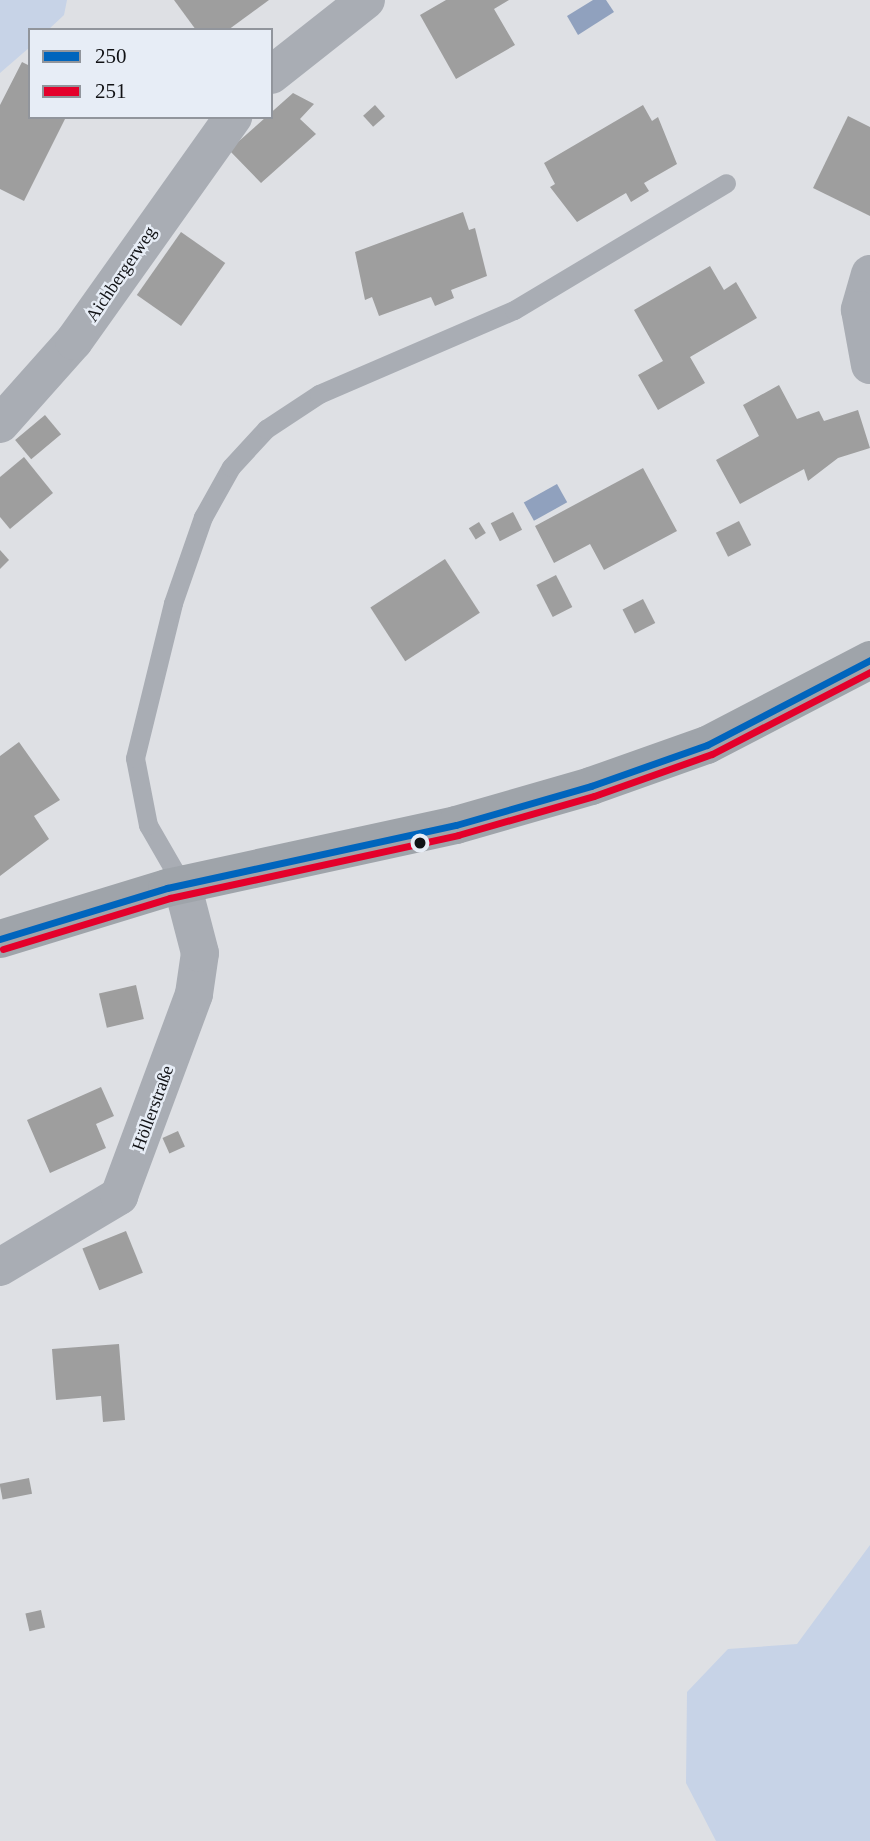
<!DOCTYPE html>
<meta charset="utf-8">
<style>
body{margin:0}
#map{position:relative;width:870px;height:1841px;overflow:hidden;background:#dee0e4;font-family:"Times New Roman",serif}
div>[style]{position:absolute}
.green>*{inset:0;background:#c7d3e7}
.water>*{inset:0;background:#90a1be;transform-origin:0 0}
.building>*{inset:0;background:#9e9e9e;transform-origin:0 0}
.service>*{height:19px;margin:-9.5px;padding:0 9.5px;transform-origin:9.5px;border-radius:9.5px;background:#a9adb4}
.minor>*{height:38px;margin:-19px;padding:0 19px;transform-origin:19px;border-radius:19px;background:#a9adb4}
.secondary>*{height:38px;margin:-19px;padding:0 19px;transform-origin:19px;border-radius:19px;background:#9fa4aa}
.bus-1>*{height:7px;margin:-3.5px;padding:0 3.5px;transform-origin:3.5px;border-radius:3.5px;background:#0065bd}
.bus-2>*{height:7px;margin:-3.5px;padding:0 3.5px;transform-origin:3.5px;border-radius:3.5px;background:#e4002b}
.dots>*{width:19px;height:19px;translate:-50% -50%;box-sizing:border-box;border:4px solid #e7edf6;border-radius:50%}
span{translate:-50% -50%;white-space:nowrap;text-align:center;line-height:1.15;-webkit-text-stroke:5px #e7edf6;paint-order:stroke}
.street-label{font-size:18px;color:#111215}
.legend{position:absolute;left:28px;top:28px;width:245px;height:91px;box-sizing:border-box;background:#e7edf6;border:2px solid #91959c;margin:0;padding:9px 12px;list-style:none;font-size:21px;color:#111215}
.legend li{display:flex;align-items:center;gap:14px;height:35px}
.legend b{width:35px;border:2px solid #91959c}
</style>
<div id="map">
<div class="green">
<div style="clip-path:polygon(0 0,67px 0,64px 15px,48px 30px,30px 30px,30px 47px,0 73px)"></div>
<div style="clip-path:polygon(870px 1545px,870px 1841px,716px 1841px,686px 1783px,687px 1692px,728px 1649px,797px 1644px)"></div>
</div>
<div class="water">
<div style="clip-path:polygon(593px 0,606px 0,614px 12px,578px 35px,567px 16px)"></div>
<div style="left:557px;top:484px;width:21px;height:38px;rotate:61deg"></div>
</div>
<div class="building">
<div style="clip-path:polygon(174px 0,269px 0,228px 30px,196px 30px)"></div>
<div style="clip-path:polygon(446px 0,509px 0,494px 9px,515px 45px,456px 79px,420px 15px)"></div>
<div style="clip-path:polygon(22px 62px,30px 66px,30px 117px,66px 117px,24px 201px,0 189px,0 105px)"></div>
<div style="clip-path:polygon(293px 93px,314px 104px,300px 119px,316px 134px,261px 183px,229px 150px)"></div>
<div style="left:375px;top:105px;width:15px;height:16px;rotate:48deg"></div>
<div style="clip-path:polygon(643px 105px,652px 121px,658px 117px,677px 164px,644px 183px,649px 191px,631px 202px,626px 193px,577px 222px,550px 187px,555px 184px,544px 163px)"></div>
<div style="clip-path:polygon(848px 116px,870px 127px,870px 216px,813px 188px)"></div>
<div style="clip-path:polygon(463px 212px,469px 230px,475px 228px,487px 276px,451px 290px,454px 298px,435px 306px,431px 297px,379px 316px,372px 297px,365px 300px,355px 252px)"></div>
<div style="left:181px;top:232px;width:54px;height:77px;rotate:35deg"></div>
<div style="clip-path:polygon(710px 266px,724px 290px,736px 282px,757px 318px,690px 357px,705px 383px,658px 410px,638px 375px,663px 361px,634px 310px)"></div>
<div style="clip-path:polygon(779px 385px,797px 419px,819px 411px,824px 421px,858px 410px,870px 448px,838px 458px,808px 481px,804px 469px,740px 504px,716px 460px,759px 436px,743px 405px)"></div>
<div style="left:45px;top:415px;width:25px;height:39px;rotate:50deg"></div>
<div style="clip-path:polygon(24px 457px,53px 493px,10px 529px,0 517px,0 477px)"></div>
<div style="clip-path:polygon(643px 468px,677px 531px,604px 570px,590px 544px,554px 563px,535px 526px)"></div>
<div style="left:513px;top:512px;width:20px;height:25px;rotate:63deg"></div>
<div style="left:739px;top:521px;width:27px;height:26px;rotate:63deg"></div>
<div style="left:479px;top:522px;width:13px;height:12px;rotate:58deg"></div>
<div style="clip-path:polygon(0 550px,9px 560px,0 569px)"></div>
<div style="left:445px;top:559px;width:64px;height:89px;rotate:57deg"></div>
<div style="left:556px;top:575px;width:36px;height:22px;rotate:63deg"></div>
<div style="left:643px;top:599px;width:27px;height:23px;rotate:63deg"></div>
<div style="clip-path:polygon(19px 742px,60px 800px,34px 816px,49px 839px,0 876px,0 756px)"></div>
<div style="left:136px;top:985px;width:35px;height:38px;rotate:77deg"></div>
<div style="clip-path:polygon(101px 1087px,114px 1116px,96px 1124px,106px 1148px,50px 1173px,27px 1120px)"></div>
<div style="left:178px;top:1131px;width:17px;height:17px;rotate:66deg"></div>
<div style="left:126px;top:1231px;width:45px;height:47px;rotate:68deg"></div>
<div style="clip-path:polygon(119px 1344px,125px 1420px,103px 1422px,101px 1396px,56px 1400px,52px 1349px)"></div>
<div style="left:29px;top:1478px;width:16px;height:30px;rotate:79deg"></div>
<div style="left:41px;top:1610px;width:18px;height:16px;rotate:77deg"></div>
</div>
<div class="service">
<div style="left:182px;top:884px;width:68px;rotate:-120deg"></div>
<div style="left:148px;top:825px;width:68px;rotate:-101deg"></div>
<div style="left:135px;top:758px;width:160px;rotate:-76.2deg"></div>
<div style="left:173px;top:603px;width:91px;rotate:-70.8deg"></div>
<div style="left:203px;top:517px;width:57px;rotate:-60.8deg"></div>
<div style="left:231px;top:467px;width:52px;rotate:-47.4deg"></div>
<div style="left:266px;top:429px;width:64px;rotate:-33.4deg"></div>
<div style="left:319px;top:394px;width:212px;rotate:-23.3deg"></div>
<div style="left:514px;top:310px;width:247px;rotate:-30.9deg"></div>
</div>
<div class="minor">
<div style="left:271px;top:75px;width:121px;rotate:-38.3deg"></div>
<div style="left:870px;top:274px;width:37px;rotate:106deg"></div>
<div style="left:860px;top:310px;width:56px;rotate:79.7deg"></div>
<div style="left:0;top:424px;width:111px;rotate:-48.3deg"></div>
<div style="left:74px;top:341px;width:275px;rotate:-54.6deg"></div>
<div style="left:0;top:1267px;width:139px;rotate:-30.8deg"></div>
<div style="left:119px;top:1196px;width:215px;rotate:-69.6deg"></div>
<div style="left:194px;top:994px;width:41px;rotate:-81.7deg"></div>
<div style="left:200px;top:953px;width:71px;rotate:-104.6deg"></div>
</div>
<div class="secondary">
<div style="left:0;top:939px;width:175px;rotate:-17deg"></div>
<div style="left:167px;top:888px;width:296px;rotate:-12.3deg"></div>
<div style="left:456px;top:825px;width:141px;rotate:-16.1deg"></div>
<div style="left:591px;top:786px;width:123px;rotate:-19.5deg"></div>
<div style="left:707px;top:745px;width:184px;rotate:-27.5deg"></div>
</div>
<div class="bus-1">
<div style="left:0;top:939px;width:175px;rotate:-17deg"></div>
<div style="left:167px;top:888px;width:296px;rotate:-12.3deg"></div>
<div style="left:456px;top:825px;width:141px;rotate:-16.1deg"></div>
<div style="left:591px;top:786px;width:123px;rotate:-19.5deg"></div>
<div style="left:707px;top:745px;width:184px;rotate:-27.5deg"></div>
</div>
<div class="bus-2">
<div style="left:3px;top:949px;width:175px;rotate:-17deg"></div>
<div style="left:170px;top:898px;width:295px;rotate:-12.3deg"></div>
<div style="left:458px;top:835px;width:141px;rotate:-16deg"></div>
<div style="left:594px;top:796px;width:125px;rotate:-19.6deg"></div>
<div style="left:712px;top:754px;width:178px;rotate:-27.4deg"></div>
</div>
<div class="dots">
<div style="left:420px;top:843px;background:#111215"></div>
</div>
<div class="street-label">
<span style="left:121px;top:274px;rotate:-56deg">Aichbergerweg</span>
<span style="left:153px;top:1108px;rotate:-70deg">Höllerstraße</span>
</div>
<ul class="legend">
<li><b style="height:9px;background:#0065bd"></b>250</li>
<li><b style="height:9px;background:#e4002b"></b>251</li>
</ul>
</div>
